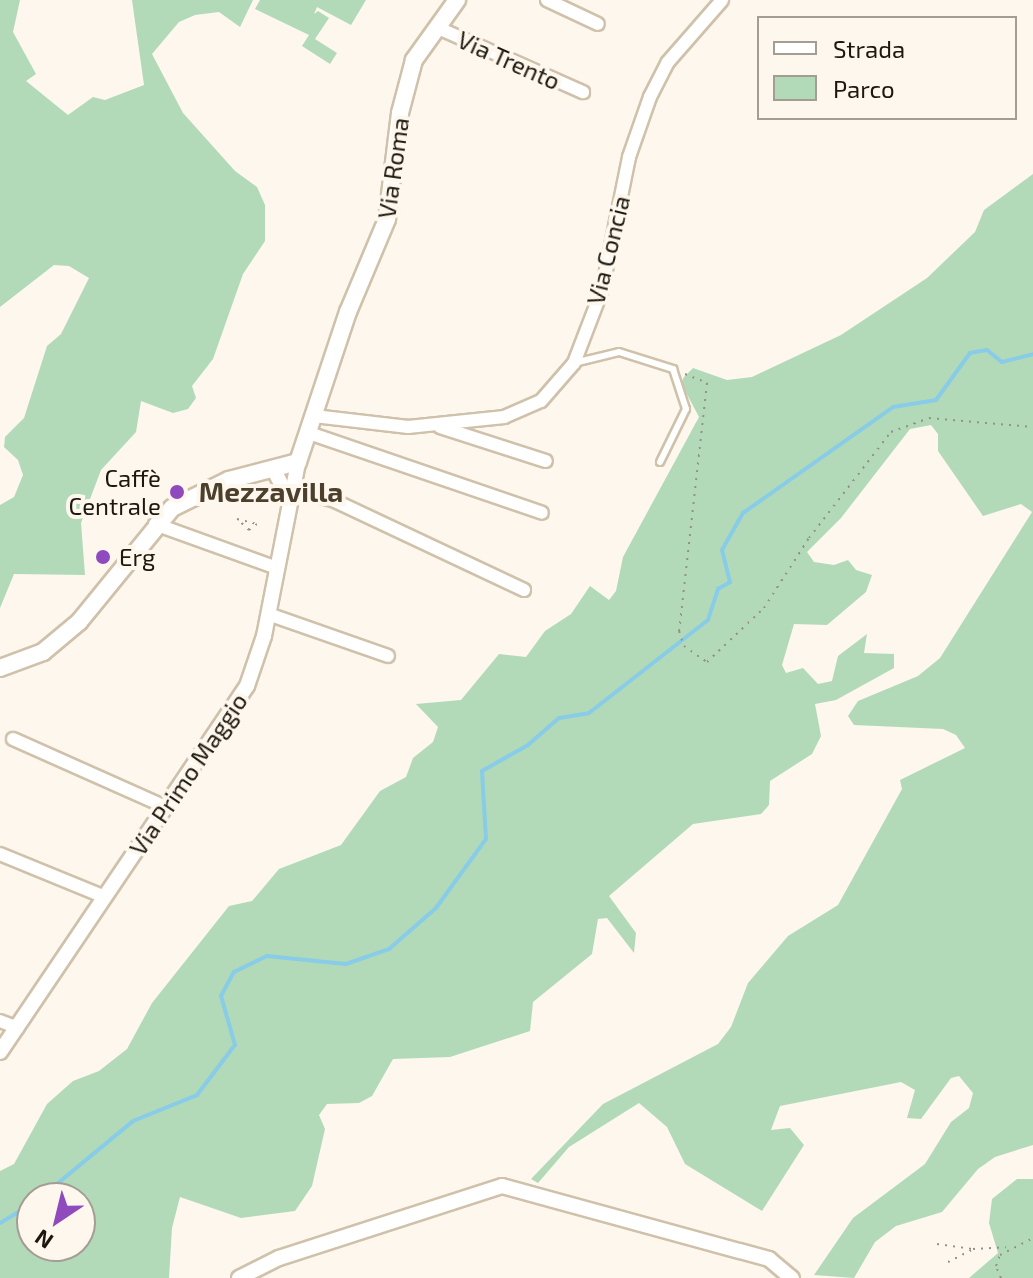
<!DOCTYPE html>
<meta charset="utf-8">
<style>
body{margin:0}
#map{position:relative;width:1033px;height:1278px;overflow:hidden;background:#fdf7ed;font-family:"Exo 2",sans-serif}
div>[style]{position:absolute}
.green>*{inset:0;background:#b2dab9}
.stream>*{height:4px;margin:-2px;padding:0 2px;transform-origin:2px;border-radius:2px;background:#88cce7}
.path>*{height:2px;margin-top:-1px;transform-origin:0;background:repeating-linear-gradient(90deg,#969087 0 2px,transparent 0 8px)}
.roads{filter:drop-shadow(2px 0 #cfc1aa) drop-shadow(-2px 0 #cfc1aa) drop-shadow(0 2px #cfc1aa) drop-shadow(0 -2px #cfc1aa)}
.service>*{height:6px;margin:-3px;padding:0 3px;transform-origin:3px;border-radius:3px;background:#fff}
.minor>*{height:12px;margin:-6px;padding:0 6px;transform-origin:6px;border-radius:6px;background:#fff}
.tertiary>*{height:14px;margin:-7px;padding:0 7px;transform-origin:7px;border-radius:7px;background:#fff}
.secondary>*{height:16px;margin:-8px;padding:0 8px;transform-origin:8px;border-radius:8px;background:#fff}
.dots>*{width:22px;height:22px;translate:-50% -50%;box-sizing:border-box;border:4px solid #fdf7ed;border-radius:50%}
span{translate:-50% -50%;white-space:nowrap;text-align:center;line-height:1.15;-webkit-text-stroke:8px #fdf7ed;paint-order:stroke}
.street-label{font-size:24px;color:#1c170f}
.poi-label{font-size:24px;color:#1c170f}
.right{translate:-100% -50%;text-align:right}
.left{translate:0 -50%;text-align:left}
.quarter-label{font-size:28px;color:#4c402d;font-weight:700}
.legend{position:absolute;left:757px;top:16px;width:260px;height:104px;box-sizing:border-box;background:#fdf7ed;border:2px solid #a39d94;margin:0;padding:10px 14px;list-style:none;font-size:24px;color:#1c170f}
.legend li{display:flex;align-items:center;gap:16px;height:40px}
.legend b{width:40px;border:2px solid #a39d94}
.north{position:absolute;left:16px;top:1182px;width:80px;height:80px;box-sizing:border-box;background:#fdf7ed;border:2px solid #a39d94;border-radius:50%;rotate:215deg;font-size:22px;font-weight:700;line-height:32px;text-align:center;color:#1c170f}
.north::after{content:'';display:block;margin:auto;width:28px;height:36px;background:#8f4abd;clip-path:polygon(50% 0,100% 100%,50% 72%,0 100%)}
</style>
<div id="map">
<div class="green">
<div style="clip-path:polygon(0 0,20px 0,13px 32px,36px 74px,26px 81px,68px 115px,93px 97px,105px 100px,144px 85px,132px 0,253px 0,240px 27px,219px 12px,195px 15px,179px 22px,152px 54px,183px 113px,235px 171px,257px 187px,265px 205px,265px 241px,243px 274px,213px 359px,192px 386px,196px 398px,188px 409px,173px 413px,141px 401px,136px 432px,101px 470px,81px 523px,85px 575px,14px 574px,0 608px,0 505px,14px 497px,23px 475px,18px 460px,4px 447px,5px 437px,24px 418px,47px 346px,61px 334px,89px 278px,69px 266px,54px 265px,0 307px)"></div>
<div style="clip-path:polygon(260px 0,366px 0,351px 25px,317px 7px,314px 14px,318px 11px,329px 18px,315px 39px,337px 53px,330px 64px,302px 46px,309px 35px,255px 9px)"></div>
<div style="clip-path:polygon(evenodd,1033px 174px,1033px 1145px,995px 1157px,978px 1169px,942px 1212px,896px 1226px,875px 1242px,854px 1278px,814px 1275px,853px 1218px,925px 1164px,951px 1122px,969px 1108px,973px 1093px,959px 1076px,951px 1078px,921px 1119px,907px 1118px,915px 1090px,901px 1082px,780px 1106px,771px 1130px,790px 1128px,804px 1145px,762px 1211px,685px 1164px,667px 1127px,639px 1103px,569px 1147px,538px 1183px,531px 1179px,603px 1104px,718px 1044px,731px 1027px,748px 983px,788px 936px,838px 905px,902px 789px,900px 780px,965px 748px,956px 735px,943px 729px,854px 725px,848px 716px,858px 701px,918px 676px,940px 658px,1032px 512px,1021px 504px,983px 516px,938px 451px,938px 434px,931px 425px,910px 429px,841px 518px,807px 552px,814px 562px,834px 565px,848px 560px,856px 570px,872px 575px,866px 592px,827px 625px,794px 624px,782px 665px,786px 673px,803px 668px,818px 684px,832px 681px,838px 656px,867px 634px,864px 653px,894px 654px,894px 668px,836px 700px,815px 704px,821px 736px,812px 754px,770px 781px,769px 805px,761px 814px,693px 824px,609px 896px,636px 933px,634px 953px,607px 918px,598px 919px,592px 954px,533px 1002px,530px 1031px,450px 1057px,393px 1059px,372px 1096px,359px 1103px,327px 1104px,319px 1115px,325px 1129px,312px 1186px,295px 1211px,241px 1218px,180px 1197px,172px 1228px,169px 1278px,0 1278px,0 1171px,14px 1164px,47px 1104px,73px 1081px,99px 1071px,127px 1049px,152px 1003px,229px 906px,252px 901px,279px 869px,341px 845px,380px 791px,406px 777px,413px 758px,433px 742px,438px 727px,416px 704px,461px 700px,499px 654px,526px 657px,545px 631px,571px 614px,590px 586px,609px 600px,616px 591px,623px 557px,699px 417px,681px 383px,684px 377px,693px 368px,727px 380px,752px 377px,841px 335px,927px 278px,975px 232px,984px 210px,1033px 174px,80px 1198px,80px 1246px,32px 1246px,32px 1198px,80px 1198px)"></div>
<div style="clip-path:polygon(1017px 1179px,1033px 1179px,1033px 1278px,969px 1278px,998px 1253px,989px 1223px,992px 1199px)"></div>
</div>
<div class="stream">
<div style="left:40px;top:1198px;width:121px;rotate:-39.6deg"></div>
<div style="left:133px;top:1121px;width:69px;rotate:-22.1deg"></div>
<div style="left:197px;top:1095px;width:63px;rotate:-52.8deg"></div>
<div style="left:235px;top:1045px;width:51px;rotate:-105.9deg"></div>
<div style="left:221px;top:996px;width:27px;rotate:-62deg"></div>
<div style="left:234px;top:972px;width:37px;rotate:-26deg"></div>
<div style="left:267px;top:956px;width:79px;rotate:5.8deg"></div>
<div style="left:346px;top:964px;width:46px;rotate:-19.2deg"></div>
<div style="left:389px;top:949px;width:62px;rotate:-41.1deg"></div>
<div style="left:436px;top:908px;width:85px;rotate:-54.1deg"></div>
<div style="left:486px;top:839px;width:68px;rotate:-93.4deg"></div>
<div style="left:482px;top:771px;width:53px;rotate:-29.5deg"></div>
<div style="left:528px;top:745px;width:41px;rotate:-41.1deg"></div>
<div style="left:559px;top:718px;width:30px;rotate:-9deg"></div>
<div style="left:589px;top:713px;width:151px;rotate:-38deg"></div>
<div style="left:708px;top:620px;width:33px;rotate:-72deg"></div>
<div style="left:718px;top:589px;width:14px;rotate:-30deg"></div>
<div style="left:730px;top:582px;width:33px;rotate:-104deg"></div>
<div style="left:722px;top:550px;width:43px;rotate:-60.4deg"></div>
<div style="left:743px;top:513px;width:184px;rotate:-35.2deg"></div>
<div style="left:893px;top:407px;width:44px;rotate:-9.2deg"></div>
<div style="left:936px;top:400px;width:58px;rotate:-54.1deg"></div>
<div style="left:970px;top:353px;width:17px;rotate:-10deg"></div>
<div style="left:987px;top:350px;width:19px;rotate:39deg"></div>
<div style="left:1002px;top:362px;width:32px;rotate:-14deg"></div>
<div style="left:0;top:1223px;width:37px;rotate:-31deg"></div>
</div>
<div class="path">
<div style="left:685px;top:374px;width:24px;rotate:22deg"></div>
<div style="left:707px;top:383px;width:250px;rotate:96.4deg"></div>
<div style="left:679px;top:631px;width:16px;rotate:72deg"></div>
<div style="left:684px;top:646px;width:28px;rotate:35deg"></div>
<div style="left:707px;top:662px;width:79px;rotate:-43.5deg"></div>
<div style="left:764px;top:608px;width:83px;rotate:-57.3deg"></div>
<div style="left:809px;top:538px;width:134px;rotate:-52.3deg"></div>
<div style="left:891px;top:432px;width:40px;rotate:-20.2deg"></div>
<div style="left:929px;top:418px;width:104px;rotate:4.9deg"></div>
<div style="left:237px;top:519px;width:21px;rotate:14deg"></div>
<div style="left:257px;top:524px;width:10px;rotate:143deg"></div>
<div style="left:249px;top:530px;width:16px;rotate:-137deg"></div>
<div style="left:937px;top:1244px;width:35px;rotate:8deg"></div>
<div style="left:948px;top:1262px;width:28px;rotate:-27deg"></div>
<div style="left:973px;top:1249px;width:33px;rotate:-3deg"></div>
<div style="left:1001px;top:1278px;width:13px;rotate:-113deg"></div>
<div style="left:996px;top:1266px;width:12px;rotate:-70deg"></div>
<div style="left:1000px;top:1255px;width:37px;rotate:-27deg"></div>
</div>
<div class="roads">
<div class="service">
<div style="left:574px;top:363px;width:46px;rotate:-13.7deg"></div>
<div style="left:619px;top:352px;width:57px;rotate:17.5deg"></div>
<div style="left:673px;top:369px;width:42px;rotate:72deg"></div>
<div style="left:686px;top:409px;width:59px;rotate:116.1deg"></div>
</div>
<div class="minor">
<div style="left:547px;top:0;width:56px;rotate:25.2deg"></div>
<div style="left:436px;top:27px;width:161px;rotate:23.9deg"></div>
<div style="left:314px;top:416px;width:95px;rotate:6.7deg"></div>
<div style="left:408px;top:427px;width:97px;rotate:-5.9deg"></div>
<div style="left:504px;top:417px;width:40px;rotate:-23.4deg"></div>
<div style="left:541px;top:401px;width:50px;rotate:-49deg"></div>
<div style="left:574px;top:363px;width:78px;rotate:-69deg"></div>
<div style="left:602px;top:290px;width:136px;rotate:-78.5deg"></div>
<div style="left:629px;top:157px;width:64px;rotate:-70.7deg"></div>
<div style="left:650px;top:97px;width:39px;rotate:-63deg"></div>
<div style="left:668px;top:62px;width:82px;rotate:-48.9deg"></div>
<div style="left:440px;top:427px;width:111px;rotate:17.8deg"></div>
<div style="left:309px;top:433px;width:246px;rotate:18.9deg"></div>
<div style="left:293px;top:489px;width:44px;rotate:15.9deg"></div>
<div style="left:335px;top:501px;width:209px;rotate:25.2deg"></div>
<div style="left:155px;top:524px;width:130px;rotate:19.8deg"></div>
<div style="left:268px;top:614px;width:127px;rotate:19.3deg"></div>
<div style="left:13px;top:739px;width:167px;rotate:24deg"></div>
<div style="left:0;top:854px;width:113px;rotate:22.3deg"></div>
<div style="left:0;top:1021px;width:19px;rotate:21deg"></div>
</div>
<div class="tertiary">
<div style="left:275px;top:472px;width:33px;rotate:63deg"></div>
<div style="left:0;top:1052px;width:442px;rotate:-56deg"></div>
<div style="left:247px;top:686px;width:53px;rotate:-71.2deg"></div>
<div style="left:264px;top:636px;width:177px;rotate:-78.9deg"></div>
<div style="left:239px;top:1278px;width:45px;rotate:-26.6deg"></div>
<div style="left:279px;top:1258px;width:234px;rotate:-17.9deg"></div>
<div style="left:502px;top:1186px;width:277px;rotate:15.3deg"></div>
<div style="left:769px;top:1259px;width:30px;rotate:40deg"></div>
</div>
<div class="secondary">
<div style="left:0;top:668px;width:46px;rotate:-20.4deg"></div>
<div style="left:43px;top:652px;width:47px;rotate:-39.8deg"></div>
<div style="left:79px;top:622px;width:147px;rotate:-50.8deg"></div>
<div style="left:172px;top:508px;width:64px;rotate:-26.2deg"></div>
<div style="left:229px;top:480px;width:71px;rotate:-14.6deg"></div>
<div style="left:298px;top:462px;width:158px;rotate:-71.6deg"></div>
<div style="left:348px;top:312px;width:101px;rotate:-67.2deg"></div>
<div style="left:387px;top:219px;width:107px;rotate:-83deg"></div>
<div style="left:400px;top:113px;width:55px;rotate:-75.2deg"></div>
<div style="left:414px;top:60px;width:74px;rotate:-54.4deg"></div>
</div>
</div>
<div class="dots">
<div style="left:177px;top:492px;background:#8f4abd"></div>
<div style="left:103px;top:557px;background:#8f4abd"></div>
</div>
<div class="street-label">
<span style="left:509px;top:60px;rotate:24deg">Via Trento</span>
<span style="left:393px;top:168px;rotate:-82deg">Via Roma</span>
<span style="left:608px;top:250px;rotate:-76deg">Via Concia</span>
<span style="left:188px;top:774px;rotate:-56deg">Via Primo Maggio</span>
</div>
<div class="poi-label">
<span class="right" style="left:161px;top:492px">Caffè<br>Centrale</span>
<span class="left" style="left:119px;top:557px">Erg</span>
</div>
<div class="quarter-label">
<span style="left:271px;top:491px">Mezzavilla</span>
</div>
<ul class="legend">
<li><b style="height:10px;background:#fff"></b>Strada</li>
<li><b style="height:22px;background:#b2dab9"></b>Parco</li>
</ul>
<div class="north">N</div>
</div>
